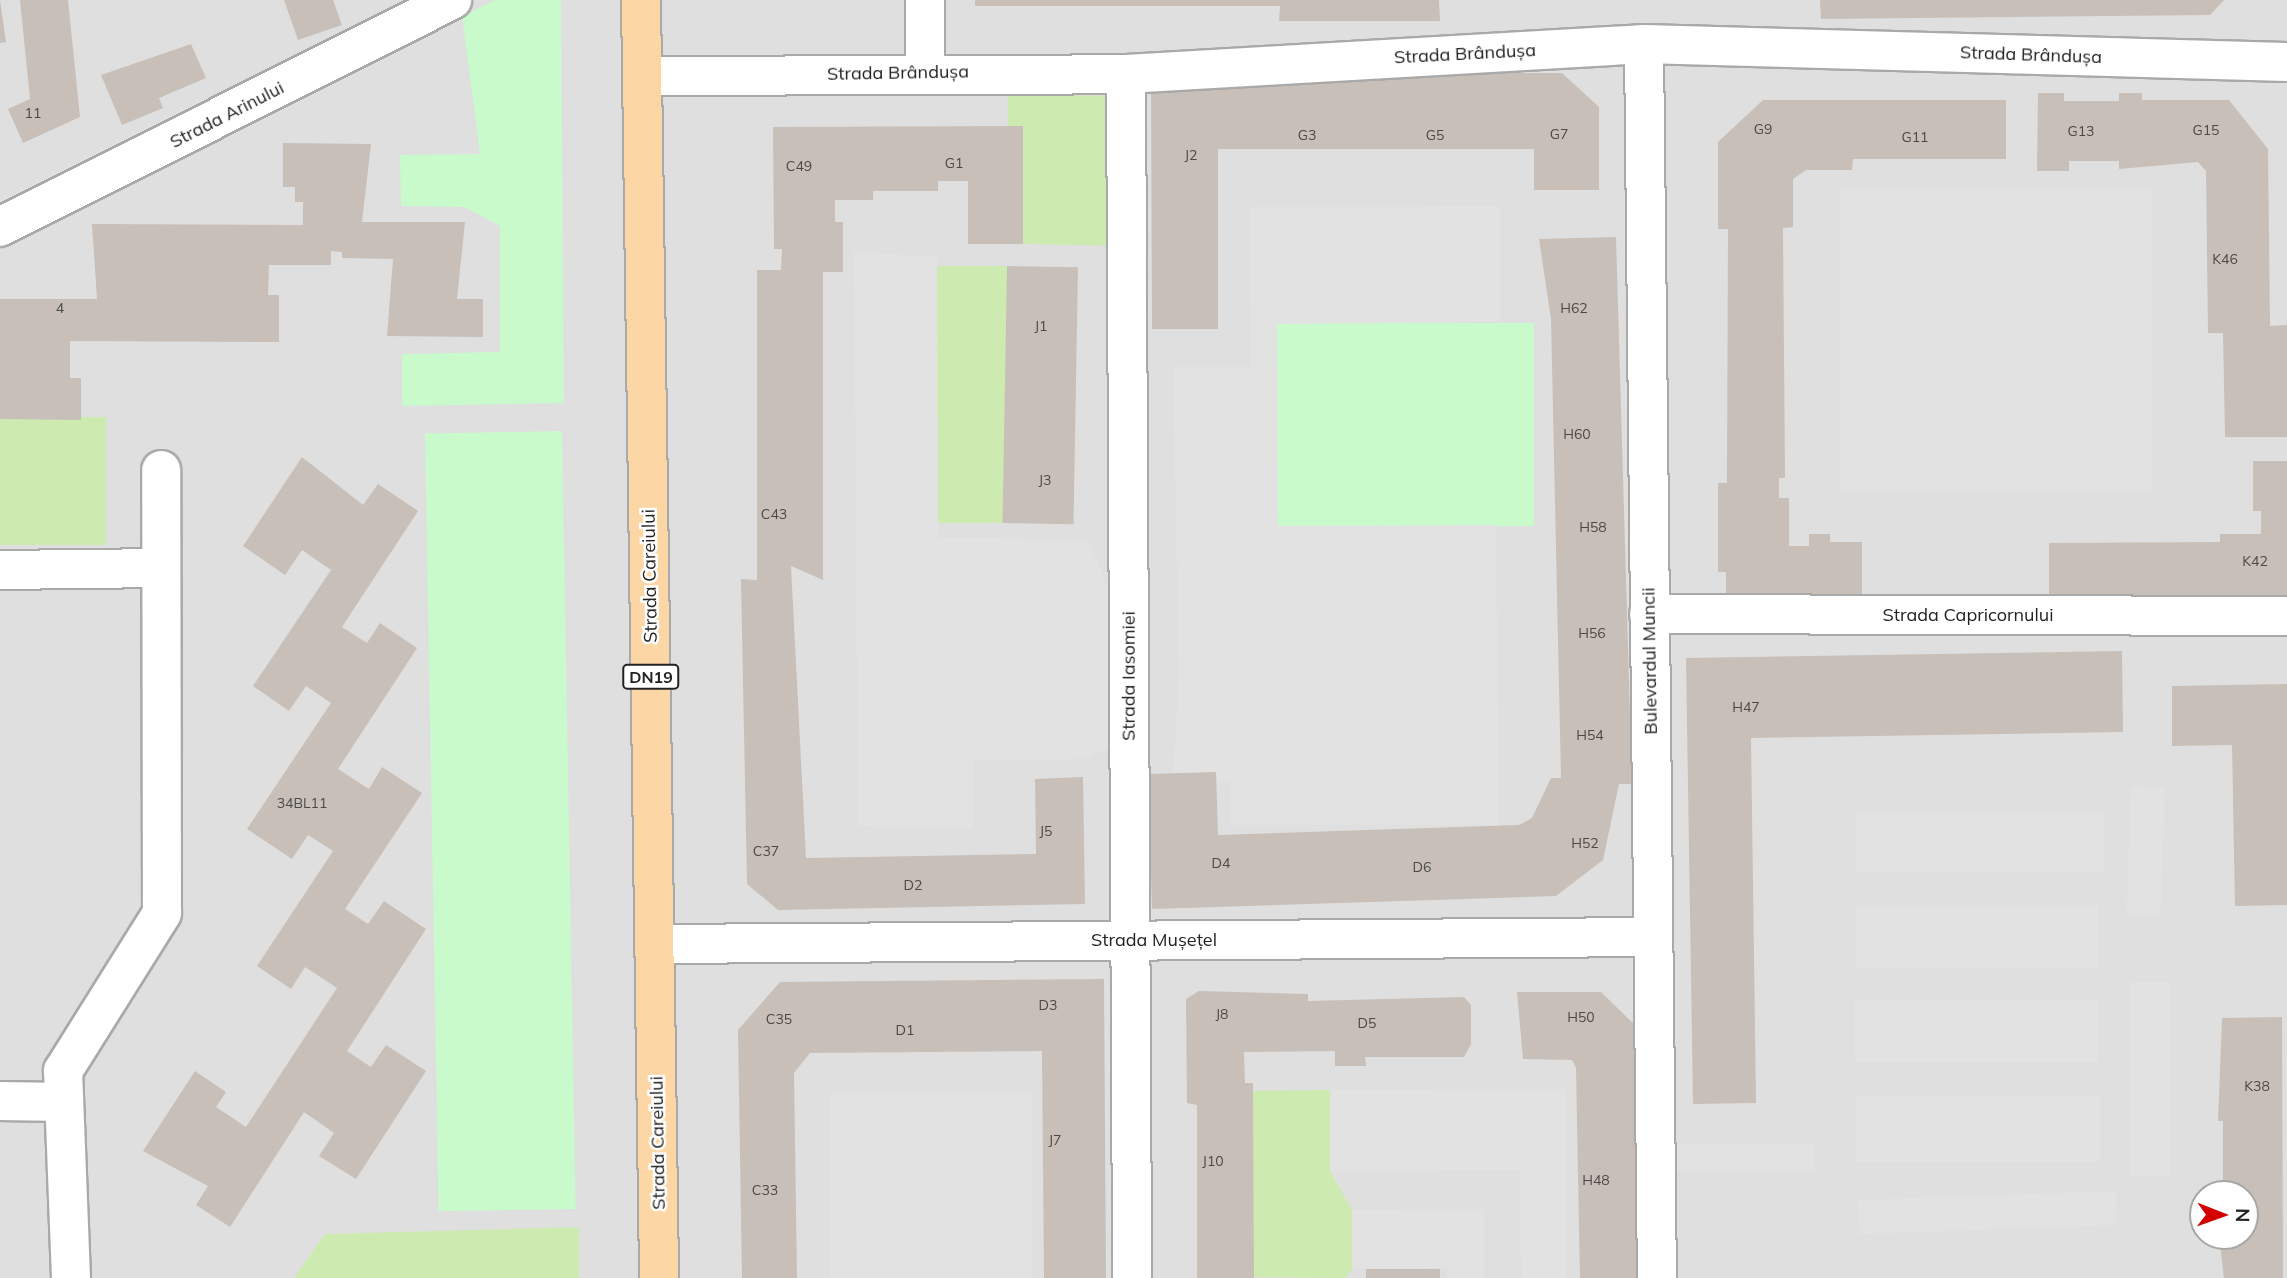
<!DOCTYPE html>
<meta charset="utf-8">
<style>
body{margin:0}
#map{position:relative;width:2287px;height:1278px;overflow:hidden;background:#f2efe9;font-family:Mulish,sans-serif}
div>[style]{position:absolute}
.residential>*{inset:0;background:#e0dfdf}
.grass>*{inset:0;background:#cdebb0;transform-origin:0 0}
.park>*{inset:0;background:#c8facc;transform-origin:0 0}
.parking>*{inset:0;background:#e2e2e2;transform-origin:0 0}
.building>*{inset:0;background:#c7bfb8;transform-origin:0 0}
.roads{filter:drop-shadow(2px 0 #a9a9a9) drop-shadow(-2px 0 #a9a9a9) drop-shadow(0 2px #a9a9a9) drop-shadow(0 -2px #a9a9a9)}
.minor>*{height:38px;margin:-19px;padding:0 19px;transform-origin:19px;border-radius:19px;background:#fff}
.major>*{height:38px;margin:-19px;padding:0 19px;transform-origin:19px;border-radius:19px;background:#fcd6a4}
span{translate:-50% -50%;white-space:nowrap;text-align:center;line-height:1.15;-webkit-text-stroke:5px #fff;paint-order:stroke}
.number-label{font-size:14px;color:#4b4948}
.number-label span{-webkit-text-stroke-width:0}
.shield-label span{padding:2px 5px;background:#fff;border:2px solid;border-radius:5px;-webkit-text-stroke-width:0}
.shield-label{font-size:16px;color:#222;font-weight:700}
.street-label{font-size:18px;color:#222}
.north{position:absolute;left:2189px;top:1180px;width:70px;height:70px;box-sizing:border-box;background:#fff;border:2px solid #a7a7a7;border-radius:50%;rotate:91deg;font-size:19px;font-weight:700;line-height:28px;text-align:center;color:#222}
.north::after{content:'';display:block;margin:auto;width:24px;height:32px;background:#d40000;clip-path:polygon(50% 0,100% 100%,50% 72%,0 100%)}
</style>
<div id="map">
<div class="residential">
<div style="clip-path:polygon(evenodd,0 0,2287px 0,2287px 1278px,0 1278px,0 0,2203px 1194px,2245px 1194px,2245px 1236px,2203px 1236px,2203px 1194px)"></div>
</div>
<div class="grass">
<div style="clip-path:polygon(1008px 95px,1126px 96px,1127px 246px,1023px 244px,1023px 126px,1008px 126px)"></div>
<div style="left:1007px;top:266px;width:257px;height:71px;rotate:90deg"></div>
<div style="left:106px;top:417px;width:128px;height:106px;rotate:90deg"></div>
<div style="clip-path:polygon(1330px 1090px,1330px 1171px,1352px 1210px,1352px 1269px,1345px 1278px,1254px 1277px,1253px 1091px)"></div>
<div style="clip-path:polygon(579px 1227px,579px 1278px,294px 1278px,325px 1234px)"></div>
</div>
<div class="park">
<div style="clip-path:polygon(495px 0,561px 0,564px 403px,402px 406px,402px 354px,500px 352px,500px 226px,465px 207px,401px 206px,400px 155px,480px 154px,462px 16px)"></div>
<div style="left:1277px;top:323px;width:257px;height:203px"></div>
<div style="left:562px;top:431px;width:778px;height:137px;rotate:89deg"></div>
</div>
<div class="parking">
<div style="left:2152px;top:189px;width:303px;height:312px;rotate:90deg"></div>
<div style="clip-path:polygon(1500px 206px,1500px 322px,1277px 324px,1278px 526px,1496px 525px,1499px 825px,1231px 825px,1231px 783px,1173px 774px,1179px 677px,1173px 367px,1251px 367px,1250px 207px)"></div>
<div style="clip-path:polygon(854px 252px,937px 257px,938px 538px,1088px 539px,1129px 639px,1129px 738px,1087px 759px,973px 760px,973px 829px,858px 826px)"></div>
<div style="left:2131px;top:786px;width:34px;height:130px;rotate:2deg"></div>
<div style="left:1856px;top:812px;width:248px;height:60px"></div>
<div style="left:2099px;top:905px;width:63px;height:243px;rotate:90deg"></div>
<div style="left:2130px;top:982px;width:41px;height:194px"></div>
<div style="left:1855px;top:1000px;width:243px;height:62px"></div>
<div style="clip-path:polygon(1566px 1089px,1567px 1278px,1521px 1278px,1520px 1170px,1330px 1171px,1330px 1090px)"></div>
<div style="left:830px;top:1093px;width:202px;height:185px"></div>
<div style="left:2100px;top:1096px;width:66px;height:244px;rotate:90deg"></div>
<div style="left:1677px;top:1144px;width:138px;height:28px"></div>
<div style="left:2116px;top:1191px;width:34px;height:258px;rotate:88deg"></div>
<div style="clip-path:polygon(1484px 1209px,1484px 1278px,1447px 1278px,1447px 1268px,1352px 1269px,1352px 1210px)"></div>
</div>
<div class="building">
<div style="clip-path:polygon(0 0,6px 42px,0 43px)"></div>
<div style="clip-path:polygon(20px 0,68px 0,80px 117px,23px 143px,8px 109px,30px 99px)"></div>
<div style="clip-path:polygon(284px 0,333px 0,342px 25px,298px 40px)"></div>
<div style="clip-path:polygon(975px 0,1439px 0,1440px 21px,1279px 21px,1280px 6px,975px 6px)"></div>
<div style="clip-path:polygon(1820px 0,2224px 0,2210px 15px,1821px 19px)"></div>
<div style="clip-path:polygon(191px 44px,206px 78px,159px 98px,163px 108px,122px 125px,101px 75px)"></div>
<div style="clip-path:polygon(1151px 73px,1562px 73px,1599px 107px,1599px 190px,1534px 190px,1534px 149px,1218px 149px,1218px 329px,1152px 329px)"></div>
<div style="clip-path:polygon(2038px 93px,2064px 93px,2064px 101px,2119px 101px,2119px 93px,2142px 93px,2142px 100px,2229px 100px,2268px 149px,2270px 326px,2287px 325px,2287px 437px,2225px 437px,2223px 333px,2208px 333px,2206px 171px,2198px 162px,2119px 169px,2119px 161px,2069px 161px,2069px 171px,2037px 171px)"></div>
<div style="clip-path:polygon(1763px 100px,2006px 100px,2006px 159px,1853px 159px,1852px 170px,1806px 170px,1793px 179px,1793px 227px,1783px 228px,1785px 478px,1779px 478px,1779px 498px,1789px 498px,1789px 546px,1809px 546px,1809px 534px,1830px 534px,1830px 542px,1862px 542px,1862px 595px,1834px 595px,1834px 604px,1726px 604px,1726px 572px,1718px 572px,1718px 483px,1727px 483px,1728px 229px,1718px 229px,1718px 142px)"></div>
<div style="clip-path:polygon(1023px 126px,1023px 244px,968px 244px,968px 181px,938px 181px,938px 191px,873px 191px,873px 200px,835px 200px,835px 222px,843px 222px,843px 272px,823px 272px,823px 580px,791px 566px,806px 858px,1036px 854px,1035px 779px,1083px 777px,1085px 904px,778px 910px,747px 884px,741px 579px,757px 580px,757px 270px,781px 270px,782px 249px,774px 249px,773px 127px)"></div>
<div style="clip-path:polygon(283px 143px,371px 144px,362px 222px,465px 222px,457px 299px,483px 299px,483px 337px,387px 336px,393px 259px,342px 258px,342px 252px,331px 251px,331px 265px,269px 265px,268px 295px,279px 295px,279px 342px,70px 341px,70px 378px,81px 378px,81px 420px,0 419px,0 299px,97px 299px,92px 224px,303px 225px,303px 202px,295px 202px,295px 187px,283px 187px)"></div>
<div style="clip-path:polygon(1616px 237px,1632px 784px,1619px 784px,1603px 860px,1556px 896px,1152px 909px,1148px 774px,1216px 772px,1218px 835px,1519px 825px,1532px 818px,1551px 778px,1561px 778px,1551px 319px,1539px 239px)"></div>
<div style="left:1007px;top:266px;width:71px;height:257px;rotate:1deg"></div>
<div style="clip-path:polygon(302px 457px,363px 505px,378px 484px,418px 511px,342px 627px,367px 643px,380px 623px,417px 648px,338px 769px,369px 789px,382px 767px,422px 793px,345px 909px,368px 924px,384px 901px,426px 929px,347px 1051px,371px 1067px,386px 1045px,426px 1071px,356px 1179px,319px 1156px,334px 1133px,304px 1112px,230px 1227px,196px 1205px,208px 1186px,143px 1151px,195px 1071px,226px 1092px,216px 1107px,246px 1127px,337px 988px,305px 967px,291px 989px,257px 966px,333px 851px,308px 835px,292px 859px,247px 829px,331px 703px,306px 686px,289px 711px,253px 686px,331px 570px,302px 550px,285px 575px,243px 546px)"></div>
<div style="clip-path:polygon(2253px 461px,2287px 461px,2287px 600px,2049px 602px,2049px 543px,2220px 542px,2220px 534px,2261px 534px,2261px 511px,2253px 511px)"></div>
<div style="clip-path:polygon(2122px 651px,2123px 732px,1751px 738px,1756px 1103px,1693px 1104px,1686px 658px)"></div>
<div style="clip-path:polygon(2287px 684px,2287px 905px,2235px 906px,2232px 745px,2172px 746px,2172px 686px)"></div>
<div style="clip-path:polygon(1104px 979px,1106px 1278px,1044px 1278px,1042px 1051px,810px 1053px,794px 1073px,797px 1278px,742px 1278px,738px 1030px,780px 982px)"></div>
<div style="clip-path:polygon(1199px 991px,1308px 994px,1308px 1001px,1464px 997px,1471px 1005px,1471px 1044px,1464px 1057px,1365px 1057px,1366px 1066px,1335px 1066px,1335px 1051px,1244px 1052px,1245px 1083px,1253px 1083px,1253px 1091px,1254px 1278px,1197px 1278px,1197px 1105px,1187px 1103px,1186px 999px)"></div>
<div style="clip-path:polygon(1517px 992px,1601px 992px,1643px 1033px,1648px 1278px,1580px 1278px,1576px 1068px,1572px 1060px,1523px 1059px)"></div>
<div style="clip-path:polygon(2282px 1017px,2283px 1278px,2224px 1278px,2219px 1236px,2245px 1236px,2245px 1194px,2223px 1194px,2223px 1121px,2218px 1121px,2222px 1018px)"></div>
<div style="left:1440px;top:1269px;width:9px;height:74px;rotate:90deg"></div>
</div>
<div class="roads">
<div class="minor">
<div style="left:1644px;top:44px;width:1234px;rotate:89.4deg"></div>
<div style="left:925px;top:71px;width:71px;rotate:-90deg"></div>
<div style="left:1126px;top:74px;width:1204px;rotate:89.71deg"></div>
<div style="left:643px;top:76px;width:483px;rotate:-0.2deg"></div>
<div style="left:1126px;top:74px;width:519px;rotate:-3.31deg"></div>
<div style="left:1644px;top:44px;width:643px;rotate:1.6deg"></div>
<div style="left:0;top:227px;width:506px;rotate:-26.67deg"></div>
<div style="left:0;top:570px;width:161px;rotate:-0.7deg"></div>
<div style="left:1649px;top:614px;width:638px;rotate:0.18deg"></div>
<div style="left:656px;top:944px;width:997px;rotate:-0.4deg"></div>
<div style="left:0;top:1101px;width:64px;rotate:0.9deg"></div>
<div style="left:71px;top:1278px;width:207px;rotate:-92.2deg"></div>
<div style="left:63px;top:1071px;width:186px;rotate:-57.9deg"></div>
<div style="left:162px;top:913px;width:443px;rotate:-90.1deg"></div>
</div>
<div class="major">
<div style="left:641px;top:0;width:1278px;rotate:89.19deg"></div>
</div>
</div>
<div class="number-label">
<span style="left:33px;top:113px">11</span>
<span style="left:1763px;top:129px">G9</span>
<span style="left:2206px;top:130px">G15</span>
<span style="left:2081px;top:131px">G13</span>
<span style="left:1559px;top:134px">G7</span>
<span style="left:1307px;top:135px">G3</span>
<span style="left:1435px;top:135px">G5</span>
<span style="left:1915px;top:137px">G11</span>
<span style="left:1191px;top:155px">J2</span>
<span style="left:954px;top:163px">G1</span>
<span style="left:799px;top:166px">C49</span>
<span style="left:2225px;top:259px">K46</span>
<span style="left:60px;top:308px">4</span>
<span style="left:1574px;top:308px">H62</span>
<span style="left:1041px;top:326px">J1</span>
<span style="left:1577px;top:434px">H60</span>
<span style="left:1045px;top:480px">J3</span>
<span style="left:774px;top:514px">C43</span>
<span style="left:1593px;top:527px">H58</span>
<span style="left:2255px;top:561px">K42</span>
<span style="left:1592px;top:633px">H56</span>
<span style="left:1746px;top:707px">H47</span>
<span style="left:1590px;top:735px">H54</span>
<span style="left:302px;top:803px">34BL11</span>
<span style="left:1046px;top:831px">J5</span>
<span style="left:1585px;top:843px">H52</span>
<span style="left:766px;top:851px">C37</span>
<span style="left:1221px;top:863px">D4</span>
<span style="left:1422px;top:867px">D6</span>
<span style="left:913px;top:885px">D2</span>
<span style="left:1048px;top:1005px">D3</span>
<span style="left:1222px;top:1014px">J8</span>
<span style="left:1581px;top:1017px">H50</span>
<span style="left:779px;top:1019px">C35</span>
<span style="left:1367px;top:1023px">D5</span>
<span style="left:905px;top:1030px">D1</span>
<span style="left:2257px;top:1086px">K38</span>
<span style="left:1055px;top:1140px">J7</span>
<span style="left:1213px;top:1161px">J10</span>
<span style="left:1596px;top:1180px">H48</span>
<span style="left:765px;top:1190px">C33</span>
</div>
<div class="shield-label">
<span style="left:651px;top:677px">DN19</span>
</div>
<div class="street-label">
<span style="left:1465px;top:54px;rotate:-3deg">Strada Brândușa</span>
<span style="left:2031px;top:55px;rotate:2deg">Strada Brândușa</span>
<span style="left:898px;top:73px;rotate:-1deg">Strada Brândușa</span>
<span style="left:227px;top:115px;rotate:-27deg">Strada Arinului</span>
<span style="left:650px;top:576px;rotate:-91deg">Strada Careiului</span>
<span style="left:1968px;top:615px">Strada Capricornului</span>
<span style="left:1650px;top:661px;rotate:-91deg">Bulevardul Muncii</span>
<span style="left:1129px;top:676px;rotate:-90deg">Strada Iasomiei</span>
<span style="left:1154px;top:940px">Strada Mușețel</span>
<span style="left:658px;top:1143px;rotate:-91deg">Strada Careiului</span>
</div>
<div class="north">N</div>
</div>
